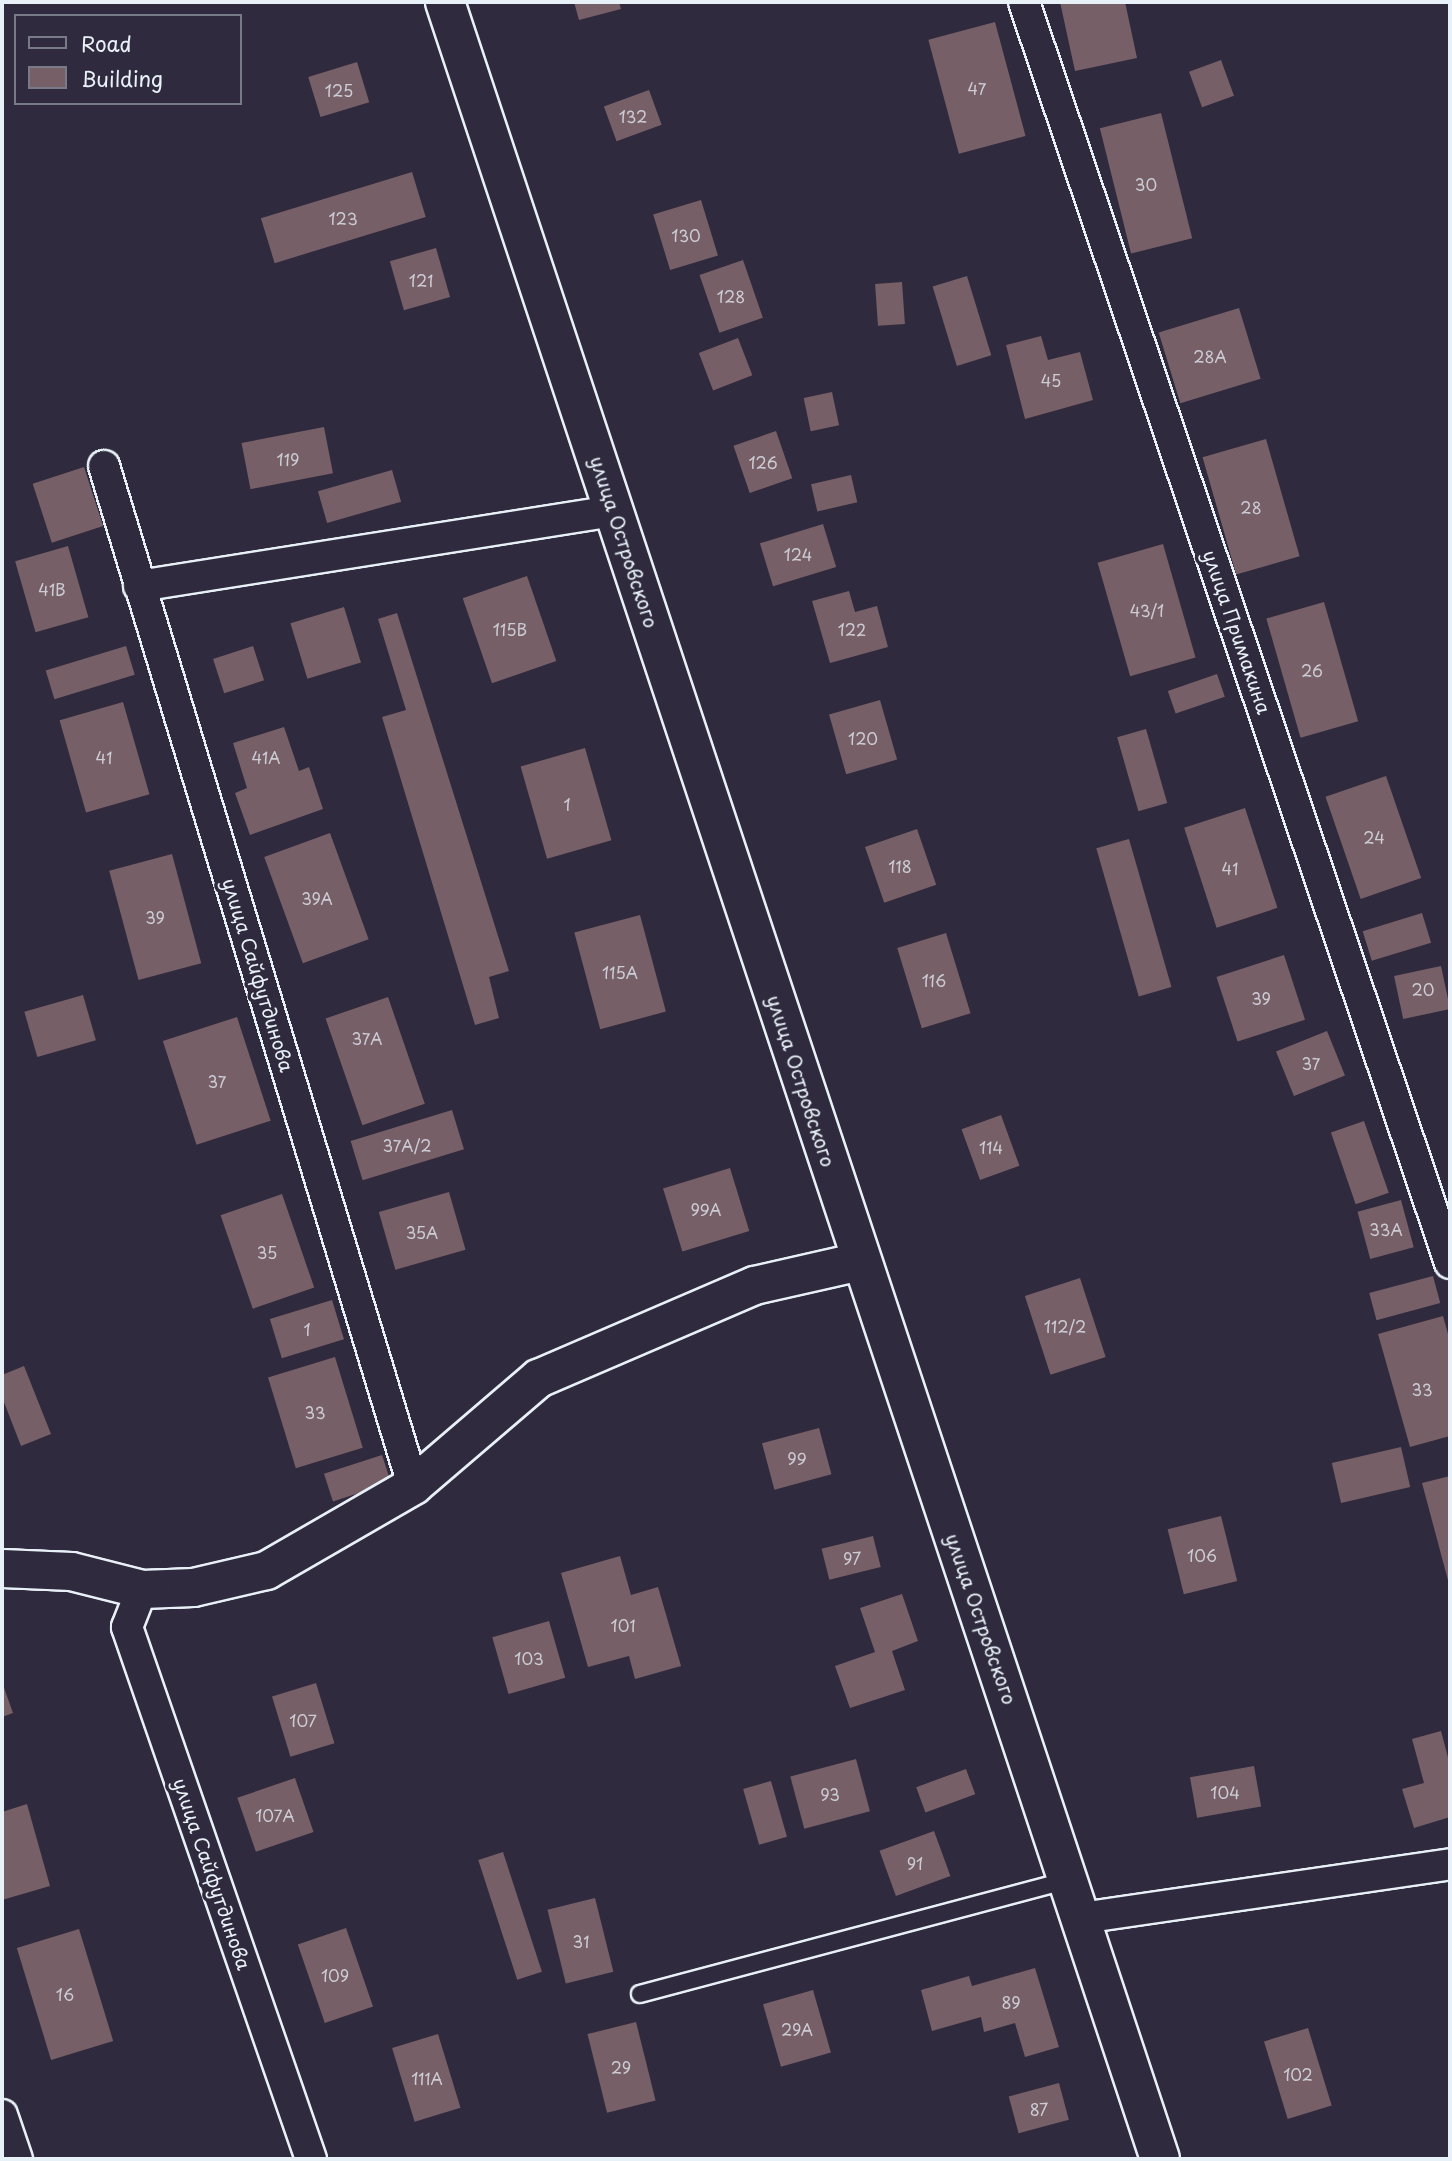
<!DOCTYPE html>
<meta charset="utf-8">
<style>
body{margin:0}
#map{position:relative;width:1452px;height:2161px;overflow:hidden;background:#2f2a3d;font-family:"Playpen Sans",sans-serif}
div>[style]{position:absolute}
.building>*{inset:0;background:#775f67;transform-origin:0 0}
.roads{filter:drop-shadow(2px 0 #e8f1f8) drop-shadow(-2px 0 #e8f1f8) drop-shadow(0 2px #e8f1f8) drop-shadow(0 -2px #e8f1f8)}
.service>*{height:16px;margin:-8px;padding:0 8px;transform-origin:8px;border-radius:8px;background:#2f2a3d}
.minor>*{height:30px;margin:-15px;padding:0 15px;transform-origin:15px;border-radius:15px;background:#2f2a3d}
.tertiary>*{height:37px;margin:-18.5px;padding:0 18.5px;transform-origin:18.5px;border-radius:18.5px;background:#2f2a3d}
.secondary>*{height:38px;margin:-19px;padding:0 19px;transform-origin:19px;border-radius:19px;background:#2f2a3d}
span{translate:-50% -50%;white-space:nowrap;text-align:center;line-height:1.15;-webkit-text-stroke:7px #2f2a3d;paint-order:stroke}
.number-label{font-size:16px;color:#ccccd4}
.number-label span{-webkit-text-stroke-width:0}
.street-label{font-size:19px;color:#e8f1f8}
.frame{position:absolute;inset:0;border:4px solid #e8f1f8;pointer-events:none}
.legend{position:absolute;left:14px;top:14px;width:228px;height:91px;box-sizing:border-box;background:#2f2a3d;border:2px solid #797a88;margin:0;padding:9px 12px;list-style:none;font-size:21px;color:#e8f1f8}
.legend li{display:flex;align-items:center;gap:14px;height:35px}
.legend b{width:35px;border:2px solid #797a88}
</style>
<div id="map">
<div class="building">
<div style="clip-path:polygon(574px 2px,619px 2px,621px 9px,579px 20px)"></div>
<div style="clip-path:polygon(1060px 2px,1125px 2px,1137px 58px,1075px 71px)"></div>
<div style="left:995px;top:22px;width:118px;height:69px;rotate:75deg"></div>
<div style="left:1221px;top:60px;width:38px;height:34px;rotate:70deg"></div>
<div style="left:357px;top:62px;width:42px;height:51px;rotate:73deg"></div>
<div style="left:649px;top:90px;width:37px;height:48px;rotate:70deg"></div>
<div style="left:1161px;top:113px;width:129px;height:63px;rotate:76deg"></div>
<div style="left:412px;top:172px;width:47px;height:158px;rotate:73deg"></div>
<div style="left:701px;top:200px;width:58px;height:50px;rotate:73deg"></div>
<div style="left:436px;top:248px;width:51px;height:48px;rotate:74deg"></div>
<div style="left:743px;top:260px;width:61px;height:46px;rotate:71deg"></div>
<div style="left:967px;top:276px;width:83px;height:36px;rotate:73deg"></div>
<div style="left:902px;top:282px;width:42px;height:27px;rotate:86deg"></div>
<div style="left:1239px;top:308px;width:74px;height:84px;rotate:73deg"></div>
<div style="clip-path:polygon(1041px 336px,1048px 360px,1080px 352px,1093px 400px,1025px 419px,1006px 345px)"></div>
<div style="left:738px;top:338px;width:40px;height:42px;rotate:69deg"></div>
<div style="left:832px;top:392px;width:34px;height:29px;rotate:78deg"></div>
<div style="left:324px;top:427px;width:47px;height:84px;rotate:79deg"></div>
<div style="left:776px;top:431px;width:50px;height:45px;rotate:71deg"></div>
<div style="left:1266px;top:439px;width:122px;height:66px;rotate:74deg"></div>
<div style="left:84px;top:467px;width:62px;height:54px;rotate:72deg"></div>
<div style="left:392px;top:470px;width:33px;height:77px;rotate:74deg"></div>
<div style="left:851px;top:475px;width:28px;height:41px;rotate:77deg"></div>
<div style="left:823px;top:524px;width:45px;height:66px;rotate:73deg"></div>
<div style="left:1163px;top:544px;width:118px;height:68px;rotate:74deg"></div>
<div style="left:68px;top:546px;width:74px;height:55px;rotate:74deg"></div>
<div style="left:527px;top:576px;width:90px;height:68px;rotate:71deg"></div>
<div style="clip-path:polygon(849px 591px,855px 612px,877px 606px,888px 647px,830px 663px,812px 601px)"></div>
<div style="left:1324px;top:602px;width:124px;height:60px;rotate:74deg"></div>
<div style="left:344px;top:607px;width:58px;height:56px;rotate:73deg"></div>
<div style="clip-path:polygon(397px 613px,509px 971px,489px 977px,499px 1018px,475px 1025px,382px 717px,406px 710px,378px 619px)"></div>
<div style="left:126px;top:646px;width:30px;height:84px;rotate:73deg"></div>
<div style="left:253px;top:646px;width:36px;height:42px;rotate:72deg"></div>
<div style="left:1217px;top:674px;width:24px;height:52px;rotate:71deg"></div>
<div style="left:880px;top:700px;width:62px;height:53px;rotate:74deg"></div>
<div style="left:123px;top:702px;width:96px;height:66px;rotate:74deg"></div>
<div style="clip-path:polygon(284px 727px,299px 771px,309px 767px,323px 809px,250px 835px,235px 793px,247px 788px,233px 743px)"></div>
<div style="left:1146px;top:729px;width:77px;height:30px;rotate:74deg"></div>
<div style="left:585px;top:748px;width:96px;height:67px;rotate:74deg"></div>
<div style="left:1386px;top:776px;width:108px;height:64px;rotate:71deg"></div>
<div style="left:1245px;top:808px;width:105px;height:64px;rotate:72deg"></div>
<div style="left:917px;top:829px;width:59px;height:55px;rotate:71deg"></div>
<div style="left:330px;top:833px;width:113px;height:70px;rotate:70deg"></div>
<div style="left:1129px;top:839px;width:154px;height:34px;rotate:74deg"></div>
<div style="left:172px;top:854px;width:113px;height:65px;rotate:75deg"></div>
<div style="left:1422px;top:913px;width:31px;height:62px;rotate:73deg"></div>
<div style="left:640px;top:915px;width:100px;height:68px;rotate:75deg"></div>
<div style="left:946px;top:933px;width:84px;height:51px;rotate:73deg"></div>
<div style="left:1284px;top:955px;width:68px;height:71px;rotate:72deg"></div>
<div style="left:1441px;top:966px;width:44px;height:48px;rotate:78deg"></div>
<div style="left:83px;top:995px;width:47px;height:61px;rotate:74deg"></div>
<div style="left:388px;top:997px;width:113px;height:66px;rotate:71deg"></div>
<div style="left:237px;top:1017px;width:109px;height:78px;rotate:72deg"></div>
<div style="left:1327px;top:1031px;width:48px;height:55px;rotate:68deg"></div>
<div style="left:452px;top:1110px;width:41px;height:106px;rotate:73deg"></div>
<div style="left:1001px;top:1115px;width:54px;height:42px;rotate:70deg"></div>
<div style="left:1364px;top:1121px;width:76px;height:35px;rotate:71deg"></div>
<div style="left:730px;top:1168px;width:66px;height:70px;rotate:73deg"></div>
<div style="left:449px;top:1192px;width:60px;height:73px;rotate:74deg"></div>
<div style="left:282px;top:1194px;width:99px;height:65px;rotate:71deg"></div>
<div style="left:1401px;top:1200px;width:49px;height:45px;rotate:75deg"></div>
<div style="left:1433px;top:1276px;width:28px;height:66px;rotate:75deg"></div>
<div style="left:1080px;top:1278px;width:83px;height:58px;rotate:72deg"></div>
<div style="left:332px;top:1300px;width:41px;height:65px;rotate:73deg"></div>
<div style="clip-path:polygon(1443px 1316px,1450px 1341px,1450px 1436px,1410px 1447px,1378px 1334px)"></div>
<div style="left:335px;top:1357px;width:95px;height:70px;rotate:73deg"></div>
<div style="clip-path:polygon(24px 1366px,51px 1434px,21px 1446px,2px 1397px,2px 1375px)"></div>
<div style="left:819px;top:1428px;width:48px;height:59px;rotate:75deg"></div>
<div style="left:1401px;top:1447px;width:41px;height:71px;rotate:77deg"></div>
<div style="left:382px;top:1455px;width:29px;height:61px;rotate:72deg"></div>
<div style="clip-path:polygon(1450px 1476px,1450px 1584px,1449px 1584px,1422px 1483px)"></div>
<div style="left:1221px;top:1516px;width:67px;height:55px;rotate:76deg"></div>
<div style="left:873px;top:1536px;width:32px;height:53px;rotate:76deg"></div>
<div style="clip-path:polygon(620px 1556px,631px 1595px,658px 1587px,681px 1666px,635px 1679px,629px 1656px,588px 1667px,561px 1573px)"></div>
<div style="clip-path:polygon(902px 1594px,918px 1641px,892px 1651px,905px 1690px,850px 1708px,835px 1666px,875px 1652px,860px 1608px)"></div>
<div style="left:549px;top:1621px;width:59px;height:59px;rotate:74deg"></div>
<div style="clip-path:polygon(2px 1682px,13px 1713px,2px 1717px)"></div>
<div style="left:316px;top:1683px;width:63px;height:46px;rotate:73deg"></div>
<div style="clip-path:polygon(1441px 1731px,1450px 1765px,1450px 1817px,1414px 1828px,1402px 1789px,1424px 1783px,1412px 1739px)"></div>
<div style="left:856px;top:1759px;width:54px;height:68px;rotate:75deg"></div>
<div style="left:1254px;top:1766px;width:41px;height:65px;rotate:80deg"></div>
<div style="left:966px;top:1769px;width:27px;height:53px;rotate:70deg"></div>
<div style="left:295px;top:1778px;width:57px;height:61px;rotate:71deg"></div>
<div style="left:771px;top:1781px;width:58px;height:29px;rotate:74deg"></div>
<div style="clip-path:polygon(27px 1804px,50px 1886px,2px 1900px,2px 1812px)"></div>
<div style="left:934px;top:1831px;width:48px;height:58px;rotate:70deg"></div>
<div style="left:503px;top:1852px;width:126px;height:26px;rotate:72deg"></div>
<div style="left:595px;top:1898px;width:76px;height:49px;rotate:76deg"></div>
<div style="left:346px;top:1928px;width:83px;height:51px;rotate:71deg"></div>
<div style="left:79px;top:1929px;width:117px;height:65px;rotate:73deg"></div>
<div style="clip-path:polygon(1035px 1968px,1059px 2047px,1025px 2057px,1015px 2023px,984px 2032px,981px 2017px,932px 2031px,921px 1990px,969px 1976px,972px 1986px)"></div>
<div style="left:813px;top:1990px;width:65px;height:52px;rotate:74deg"></div>
<div style="left:636px;top:2022px;width:81px;height:50px;rotate:76deg"></div>
<div style="left:1308px;top:2028px;width:81px;height:46px;rotate:73deg"></div>
<div style="left:438px;top:2034px;width:77px;height:48px;rotate:73deg"></div>
<div style="left:1059px;top:2083px;width:38px;height:52px;rotate:75deg"></div>
</div>
<div class="roads">
<div class="service">
<div style="left:640px;top:1994px;width:442px;rotate:-14.9deg"></div>
</div>
<div class="minor">
<div style="left:1024px;top:2px;width:1331px;rotate:71.33deg"></div>
<div style="left:104px;top:466px;width:1065px;rotate:73.13deg"></div>
<div style="left:139px;top:586px;width:480px;rotate:-9deg"></div>
<div style="left:142px;top:1589px;width:41px;rotate:111.5deg"></div>
<div style="left:127px;top:1627px;width:563px;rotate:70.92deg"></div>
<div style="left:1082px;top:1918px;width:372px;rotate:-8.3deg"></div>
<div style="left:2px;top:2115px;width:46px;rotate:71.2deg"></div>
</div>
<div class="tertiary">
<div style="left:2px;top:1568px;width:69px;rotate:2.5deg"></div>
<div style="left:71px;top:1571px;width:73px;rotate:14.2deg"></div>
<div style="left:142px;top:1589px;width:51px;rotate:-2.2deg"></div>
<div style="left:193px;top:1587px;width:75px;rotate:-13.1deg"></div>
<div style="left:266px;top:1570px;width:170px;rotate:-30deg"></div>
<div style="left:413px;top:1485px;width:165px;rotate:-40.6deg"></div>
<div style="left:538px;top:1378px;width:235px;rotate:-23.3deg"></div>
<div style="left:754px;top:1285px;width:109px;rotate:-12.8deg"></div>
</div>
<div class="secondary">
<div style="left:445px;top:2px;width:2272px;rotate:71.66deg"></div>
</div>
</div>
<div class="number-label">
<span style="left:977px;top:88px">47</span>
<span style="left:339px;top:90px">125</span>
<span style="left:633px;top:116px">132</span>
<span style="left:1146px;top:184px">30</span>
<span style="left:343px;top:218px">123</span>
<span style="left:686px;top:235px">130</span>
<span style="left:421px;top:280px">121</span>
<span style="left:731px;top:296px">128</span>
<span style="left:1210px;top:356px">28А</span>
<span style="left:1051px;top:380px">45</span>
<span style="left:288px;top:459px">119</span>
<span style="left:763px;top:462px">126</span>
<span style="left:1251px;top:507px">28</span>
<span style="left:798px;top:554px">124</span>
<span style="left:52px;top:589px">41В</span>
<span style="left:1147px;top:610px">43/1</span>
<span style="left:510px;top:629px">115В</span>
<span style="left:852px;top:629px">122</span>
<span style="left:1312px;top:670px">26</span>
<span style="left:863px;top:738px">120</span>
<span style="left:104px;top:757px">41</span>
<span style="left:266px;top:757px">41А</span>
<span style="left:567px;top:804px">1</span>
<span style="left:1374px;top:837px">24</span>
<span style="left:900px;top:866px">118</span>
<span style="left:1230px;top:868px">41</span>
<span style="left:317px;top:898px">39А</span>
<span style="left:155px;top:917px">39</span>
<span style="left:620px;top:972px">115А</span>
<span style="left:934px;top:980px">116</span>
<span style="left:1423px;top:989px">20</span>
<span style="left:1261px;top:998px">39</span>
<span style="left:367px;top:1038px">37А</span>
<span style="left:1311px;top:1063px">37</span>
<span style="left:217px;top:1081px">37</span>
<span style="left:407px;top:1145px">37А/2</span>
<span style="left:991px;top:1147px">114</span>
<span style="left:706px;top:1209px">99А</span>
<span style="left:1386px;top:1229px">33А</span>
<span style="left:422px;top:1232px">35А</span>
<span style="left:267px;top:1252px">35</span>
<span style="left:1065px;top:1326px">112/2</span>
<span style="left:307px;top:1329px">1</span>
<span style="left:1422px;top:1389px">33</span>
<span style="left:315px;top:1412px">33</span>
<span style="left:797px;top:1458px">99</span>
<span style="left:1202px;top:1555px">106</span>
<span style="left:852px;top:1558px">97</span>
<span style="left:623px;top:1625px">101</span>
<span style="left:529px;top:1658px">103</span>
<span style="left:303px;top:1720px">107</span>
<span style="left:1225px;top:1792px">104</span>
<span style="left:830px;top:1794px">93</span>
<span style="left:275px;top:1815px">107А</span>
<span style="left:915px;top:1863px">91</span>
<span style="left:581px;top:1941px">31</span>
<span style="left:335px;top:1975px">109</span>
<span style="left:65px;top:1994px">16</span>
<span style="left:1011px;top:2002px">89</span>
<span style="left:797px;top:2029px">29А</span>
<span style="left:621px;top:2067px">29</span>
<span style="left:1298px;top:2074px">102</span>
<span style="left:427px;top:2078px">111А</span>
<span style="left:1039px;top:2109px">87</span>
</div>
<div class="street-label">
<span style="left:624px;top:542px;rotate:72deg">улица Островского</span>
<span style="left:1237px;top:632px;rotate:71deg">улица Примакина</span>
<span style="left:258px;top:975px;rotate:73deg">улица Сайфутдинова</span>
<span style="left:801px;top:1081px;rotate:72deg">улица Островского</span>
<span style="left:981px;top:1619px;rotate:71deg">улица Островского</span>
<span style="left:212px;top:1874px;rotate:71deg">улица Сайфутдинова</span>
</div>
<div class="frame"></div>
<ul class="legend">
<li><b style="height:9px;background:#2f2a3d"></b>Road</li>
<li><b style="height:19px;background:#775f67"></b>Building</li>
</ul>
</div>
